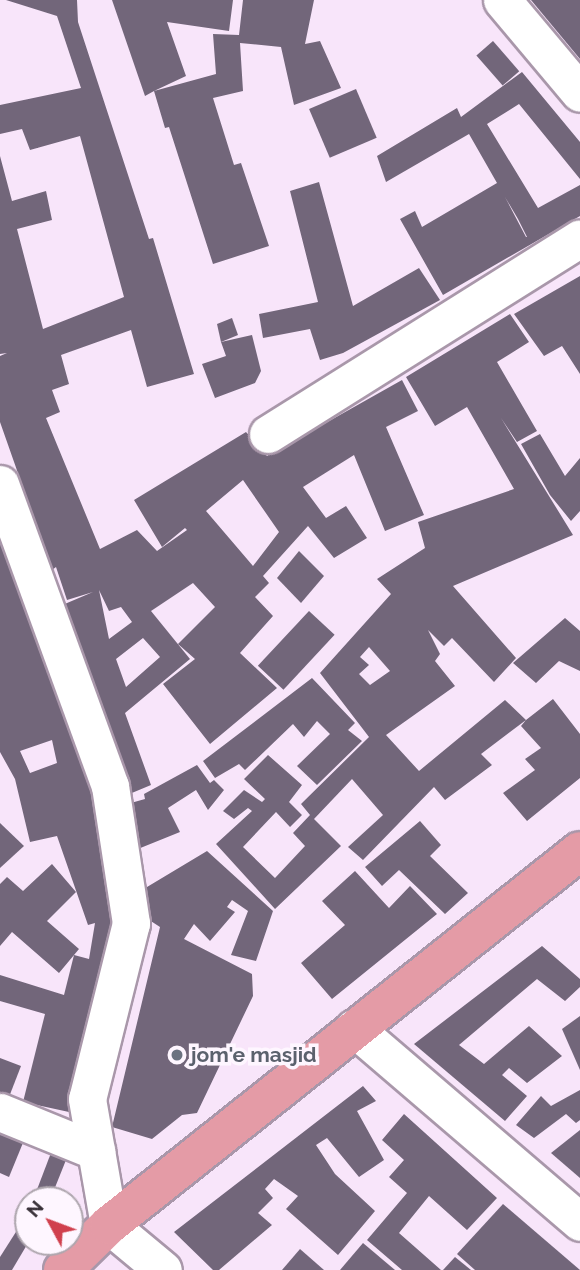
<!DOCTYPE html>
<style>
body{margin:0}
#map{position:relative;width:580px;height:1270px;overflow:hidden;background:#f8e5fa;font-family:Raleway,sans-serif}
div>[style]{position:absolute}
.building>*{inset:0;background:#72667a;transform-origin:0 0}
.roads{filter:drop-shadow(2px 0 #a997aa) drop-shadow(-2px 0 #a997aa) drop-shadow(0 2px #a997aa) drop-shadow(0 -2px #a997aa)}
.street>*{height:37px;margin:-18.5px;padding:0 18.5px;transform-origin:18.5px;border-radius:18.5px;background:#fff}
.primary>*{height:38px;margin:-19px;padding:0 19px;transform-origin:19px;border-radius:19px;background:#e49ba6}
.dots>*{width:19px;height:19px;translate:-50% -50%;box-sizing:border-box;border:4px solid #fef6ff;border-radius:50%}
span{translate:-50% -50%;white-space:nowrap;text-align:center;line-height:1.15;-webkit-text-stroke:7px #fef6ff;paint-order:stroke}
.worship-label{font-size:21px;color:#5b616d;font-weight:700}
.left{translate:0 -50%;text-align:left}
.north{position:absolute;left:14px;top:1186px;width:70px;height:70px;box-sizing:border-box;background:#fef6ff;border:2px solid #aea6ae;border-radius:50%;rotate:311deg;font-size:19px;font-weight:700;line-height:28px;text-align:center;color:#352d35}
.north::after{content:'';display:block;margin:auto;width:24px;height:32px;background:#d0404e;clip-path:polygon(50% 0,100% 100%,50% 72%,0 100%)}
</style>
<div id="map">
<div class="building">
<div style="clip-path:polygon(evenodd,6px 0,77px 0,78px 22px,149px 239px,153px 238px,194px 374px,147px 387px,131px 330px,61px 355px,69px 384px,52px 390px,60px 412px,46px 418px,100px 549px,137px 530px,157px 551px,187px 530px,185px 528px,162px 547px,134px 500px,246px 432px,267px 456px,402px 380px,418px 411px,386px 427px,424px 515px,385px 531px,354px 455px,303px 487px,326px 518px,346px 506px,367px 538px,334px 558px,308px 526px,263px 576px,269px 583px,255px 597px,273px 616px,240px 653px,277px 688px,210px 744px,163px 684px,195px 659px,178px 644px,215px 607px,193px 583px,151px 611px,190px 659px,125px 713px,151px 785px,115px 800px,60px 606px,93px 592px,67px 600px,56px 567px,52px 570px,0 422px,0 356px,7px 353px,0 354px,0 156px,12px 201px,46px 191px,52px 220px,17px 229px,43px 329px,124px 297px,80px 136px,30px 150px,22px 129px,0 134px,0 105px,81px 88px,57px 16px,6px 0,243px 480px,279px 532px,253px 566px,206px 511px,243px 480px,6px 0,99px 590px,109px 611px,121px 607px,132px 622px,109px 639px,99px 590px,6px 0,143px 638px,160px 657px,126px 687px,116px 659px,143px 638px)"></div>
<div style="clip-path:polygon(112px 0,233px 0,229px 31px,167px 22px,186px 76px,154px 91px,216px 74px,213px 34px,239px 35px,243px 0,314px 0,305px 44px,320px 41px,341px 88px,294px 105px,281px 47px,240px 43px,243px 91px,213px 98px,234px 165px,241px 163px,269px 246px,213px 264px,169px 127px,165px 128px,154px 91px,145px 96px)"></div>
<div style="clip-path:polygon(531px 0,580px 0,580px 59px)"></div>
<div style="left:493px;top:41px;width:40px;height:22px;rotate:49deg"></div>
<div style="clip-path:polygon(evenodd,522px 72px,580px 142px,580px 179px,519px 104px,487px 124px,538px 208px,580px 185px,580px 216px,443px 295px,400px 219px,415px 211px,422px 227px,497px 183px,469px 134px,386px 182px,377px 156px,457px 108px,461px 117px,522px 72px,505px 197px,518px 219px,527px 237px,526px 237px,505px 197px)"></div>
<div style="left:356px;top:89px;width:53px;height:51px;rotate:67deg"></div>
<div style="clip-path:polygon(319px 182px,353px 306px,419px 268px,440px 300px,343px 353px,320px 360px,310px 329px,263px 338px,259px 314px,318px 302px,290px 191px)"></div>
<div style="clip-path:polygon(580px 276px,580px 374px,562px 346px,544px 356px,514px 314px)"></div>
<div style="clip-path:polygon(evenodd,510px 314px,529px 342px,497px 362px,537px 431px,517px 442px,501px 418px,573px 535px,453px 586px,516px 658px,494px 682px,452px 638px,444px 646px,428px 630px,440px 654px,435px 661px,455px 686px,386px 735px,419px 771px,505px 700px,526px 720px,553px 699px,580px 734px,580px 778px,527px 821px,503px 793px,535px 770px,525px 759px,541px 748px,521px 726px,526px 720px,481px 754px,492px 765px,445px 800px,434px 787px,363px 860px,348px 847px,383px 815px,352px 779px,314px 819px,341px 846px,275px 909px,216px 844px,252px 811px,248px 808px,234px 819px,223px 811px,244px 790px,262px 802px,265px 799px,244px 779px,268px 755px,302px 785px,289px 802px,302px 815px,290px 827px,276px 812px,243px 847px,275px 878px,305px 846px,293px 833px,310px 815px,301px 804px,369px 737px,320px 673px,391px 594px,377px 579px,425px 548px,418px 522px,514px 489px,467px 407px,435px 426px,406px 377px,510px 314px,369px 647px,390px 671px,370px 685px,359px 674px,369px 665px,360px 657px,369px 647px)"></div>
<div style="clip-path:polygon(232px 318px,238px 335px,221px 342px,217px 324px)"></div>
<div style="clip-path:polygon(252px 335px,261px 371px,255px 383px,215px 398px,202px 364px,226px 356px,221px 342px)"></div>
<div style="clip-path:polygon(540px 434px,565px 476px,580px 458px,580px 511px,571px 521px,550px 495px,521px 444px)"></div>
<div style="clip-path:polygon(evenodd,0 526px,125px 883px,69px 1112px,23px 1102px,45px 1014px,0 1001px,0 975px,64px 995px,74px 955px,59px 973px,12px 932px,0 946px,0 884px,7px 877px,23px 891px,52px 864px,76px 892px,47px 921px,79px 949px,74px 955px,89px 959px,95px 923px,88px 925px,57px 836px,30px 842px,15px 779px,0 752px,0 526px,52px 740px,57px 763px,30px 773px,20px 751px,52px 740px)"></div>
<div style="clip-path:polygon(299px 551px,324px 576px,301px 603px,277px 578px)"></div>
<div style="left:309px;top:611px;width:35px;height:75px;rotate:43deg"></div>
<div style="clip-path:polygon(565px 618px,580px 631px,580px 671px,559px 661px,536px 683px,513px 663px)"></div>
<div style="clip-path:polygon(312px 678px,355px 723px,348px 730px,362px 741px,317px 785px,297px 766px,330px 734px,317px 721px,304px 737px,293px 724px,245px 770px,239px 764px,215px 778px,203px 761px)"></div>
<div style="clip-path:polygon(197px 765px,210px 783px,214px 780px,224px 790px,208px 810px,196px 790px,168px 808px,180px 832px,128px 853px,113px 808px,145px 799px,144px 794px)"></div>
<div style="clip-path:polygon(420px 821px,441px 845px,430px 856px,468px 893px,445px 914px,399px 870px,382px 886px,365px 867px)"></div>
<div style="clip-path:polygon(0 823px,24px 846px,0 868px)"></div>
<div style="clip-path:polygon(207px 851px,273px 911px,256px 961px,231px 955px,248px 911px,232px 900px,227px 907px,235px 912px,210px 941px,194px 924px,184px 939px,252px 974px,253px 996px,197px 1113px,182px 1115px,152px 1139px,112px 1127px,160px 927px,140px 914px,142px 890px)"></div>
<div style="clip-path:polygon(355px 871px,389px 908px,410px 886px,437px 914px,332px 999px,301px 963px,345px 925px,322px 901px)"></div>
<div style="clip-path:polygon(542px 946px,580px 979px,580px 987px,565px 1001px,537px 979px,459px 1045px,484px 1064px,529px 1026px,562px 1056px,527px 1083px,509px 1068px,502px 1075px,527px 1096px,505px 1121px,414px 1044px)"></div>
<div style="clip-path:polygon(580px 1016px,580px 1070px,562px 1029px)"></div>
<div style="clip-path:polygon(0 1058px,21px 1066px,9px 1097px,0 1093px)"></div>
<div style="clip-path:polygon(363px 1086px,376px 1101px,357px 1111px,384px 1160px,359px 1177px,327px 1138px,316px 1145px,335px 1174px,375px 1211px,338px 1255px,286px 1209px,298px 1196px,274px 1179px,265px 1189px,273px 1198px,258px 1213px,272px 1225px,219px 1270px,213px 1270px,174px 1232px)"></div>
<div style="clip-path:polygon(580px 1090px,580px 1120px,576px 1123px,566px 1114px,534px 1138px,516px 1125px,541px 1096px,551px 1106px)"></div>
<div style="clip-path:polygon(404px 1114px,497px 1198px,467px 1230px,429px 1196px,399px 1233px,441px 1270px,402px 1270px,367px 1240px,407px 1193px,389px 1177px,404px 1160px,382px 1140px)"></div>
<div style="clip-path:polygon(0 1124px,27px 1133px,9px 1177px,0 1173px)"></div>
<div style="clip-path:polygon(580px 1130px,580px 1178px,551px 1153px)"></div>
<div style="clip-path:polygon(54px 1145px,70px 1150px,50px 1200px,33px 1200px)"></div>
<div style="clip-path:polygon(503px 1204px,580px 1270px,475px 1270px,457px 1254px)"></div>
<div style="clip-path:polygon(28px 1213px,28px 1243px,12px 1270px,0 1270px,0 1257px)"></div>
<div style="clip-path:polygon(363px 1243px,395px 1270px,340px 1270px)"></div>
<div style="clip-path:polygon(300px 1249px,324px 1270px,282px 1270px)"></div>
<div style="clip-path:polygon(455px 1257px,471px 1270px,443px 1270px)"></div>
</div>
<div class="roads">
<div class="street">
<div style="left:502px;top:0;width:121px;rotate:50deg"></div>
<div style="left:268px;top:434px;width:368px;rotate:-32.1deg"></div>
<div style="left:0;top:484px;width:321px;rotate:70deg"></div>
<div style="left:110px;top:786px;width:139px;rotate:81.3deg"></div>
<div style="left:131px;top:923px;width:181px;rotate:104deg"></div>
<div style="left:87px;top:1099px;width:128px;rotate:80.1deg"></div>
<div style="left:109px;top:1225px;width:70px;rotate:39.8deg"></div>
<div style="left:354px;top:1028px;width:298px;rotate:40.6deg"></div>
<div style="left:0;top:1112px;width:104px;rotate:22.1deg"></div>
</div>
<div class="primary">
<div style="left:63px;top:1270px;width:64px;rotate:-44.4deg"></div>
<div style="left:109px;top:1225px;width:601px;rotate:-38.45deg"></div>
</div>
</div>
<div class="dots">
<div style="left:177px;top:1055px;background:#6b7280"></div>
</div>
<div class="worship-label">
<span class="left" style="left:191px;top:1055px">jom'e masjid</span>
</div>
<div class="north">N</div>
</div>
